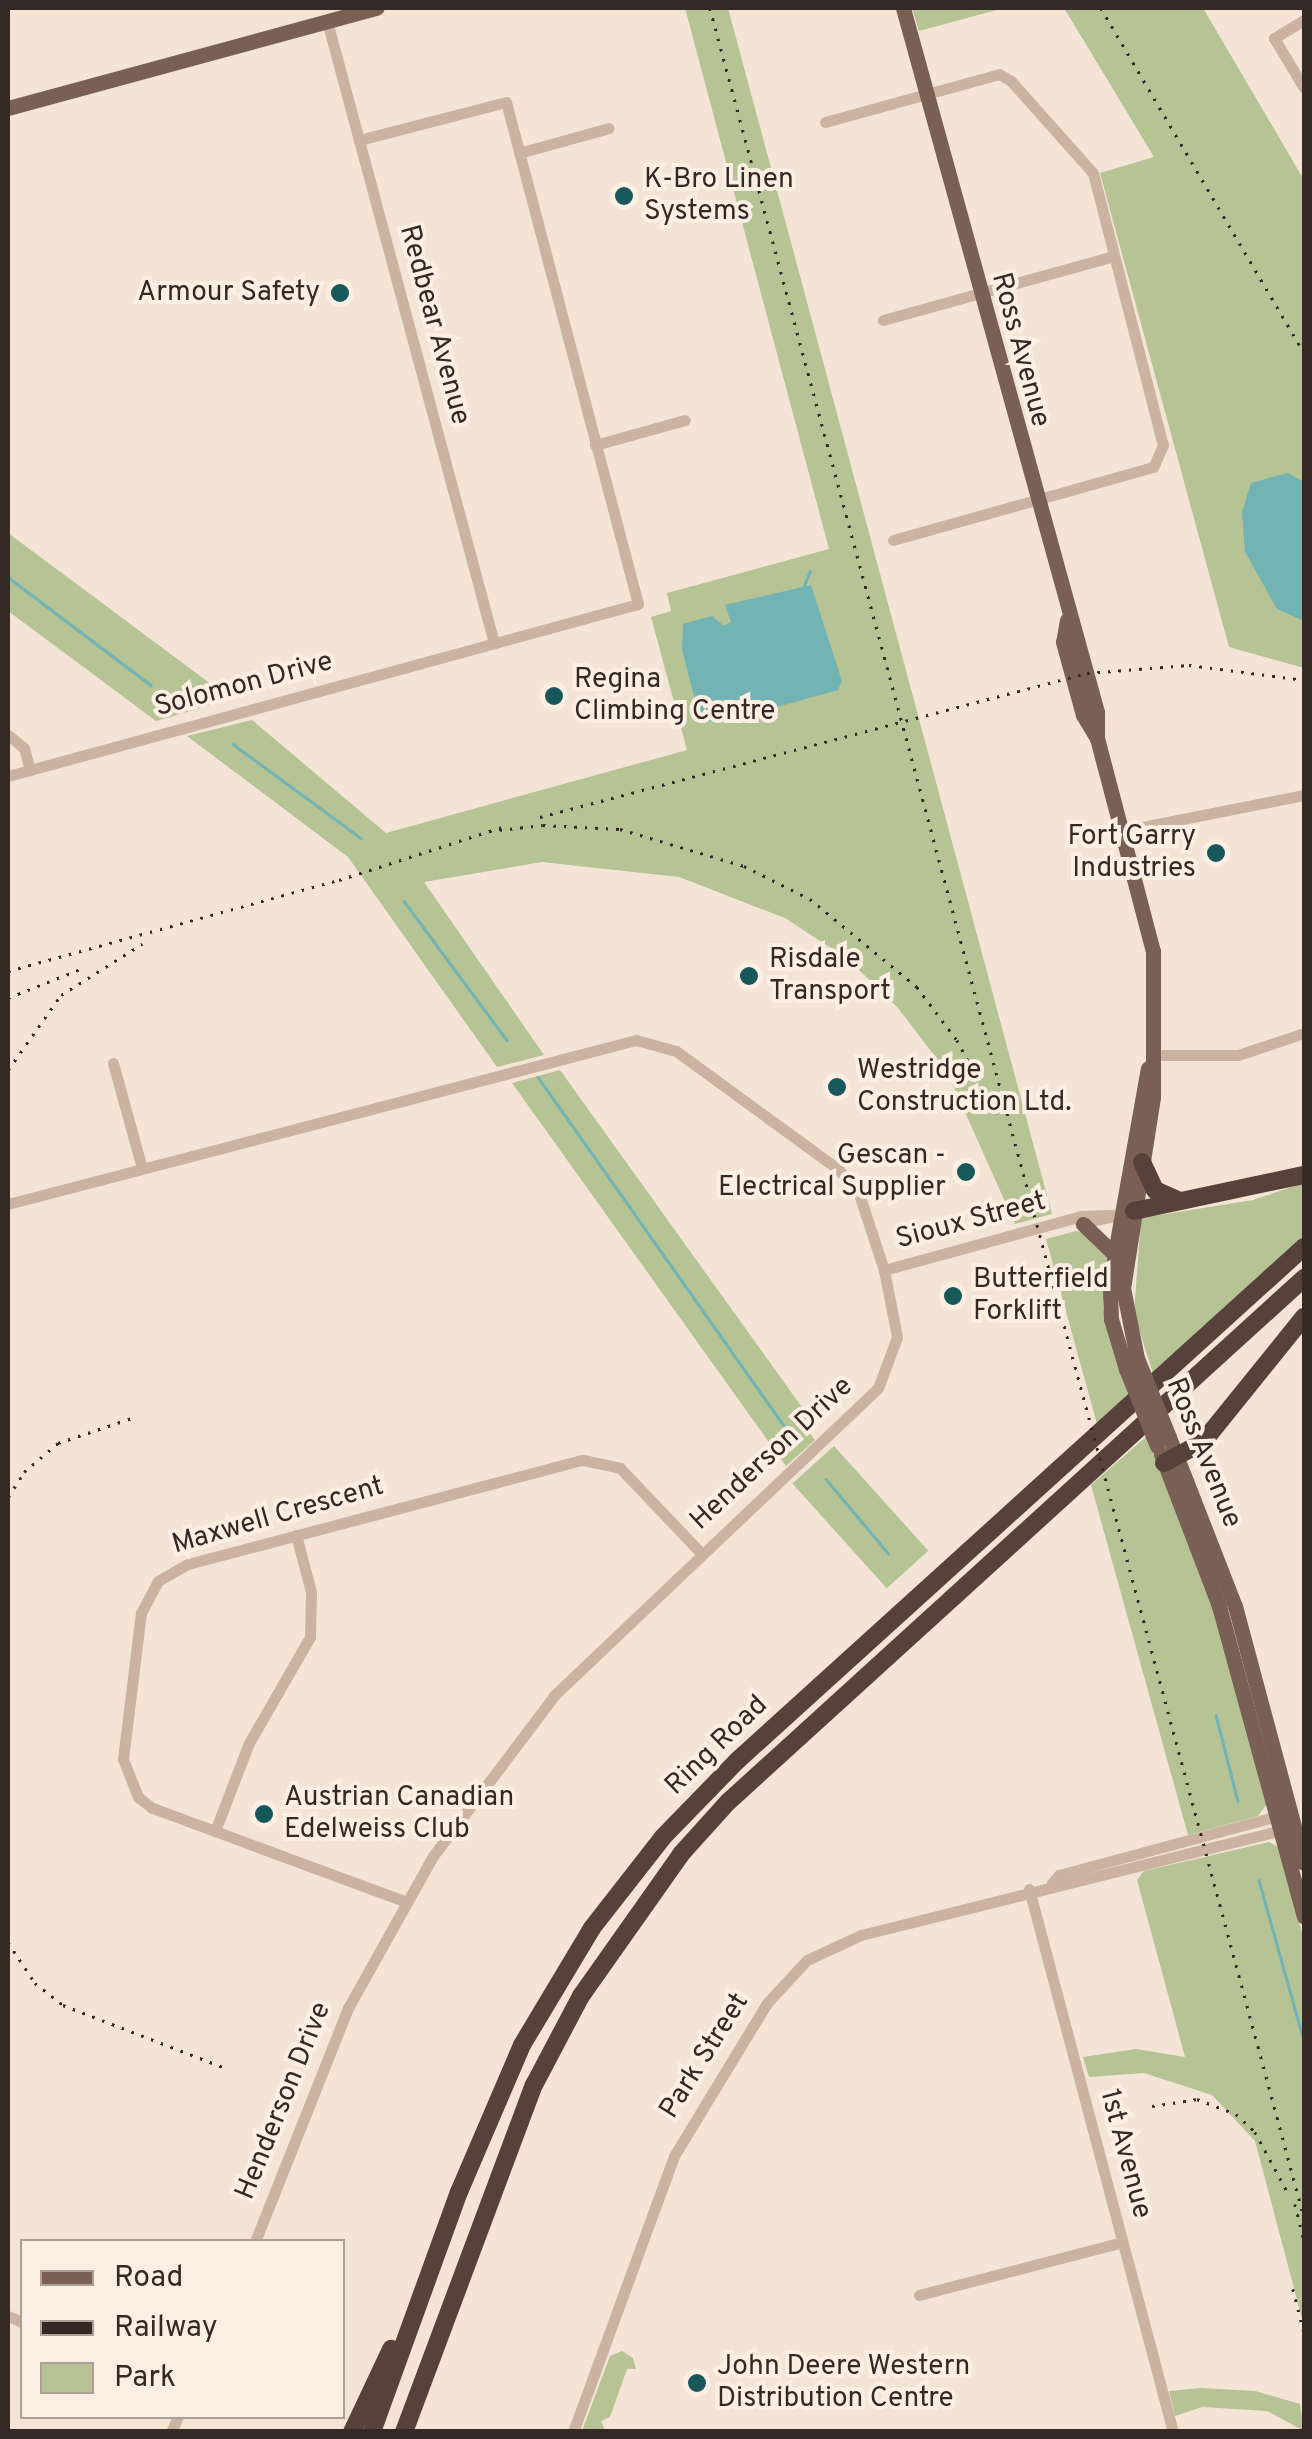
<!DOCTYPE html>
<style>
body{margin:0}
#map{position:relative;width:1312px;height:2439px;overflow:hidden;background:#f3e4d6;font-family:Overpass,sans-serif}
div>[style]{position:absolute}
.green>*{inset:0;background:#b5c395;transform-origin:0 0}
.water>*{inset:0;background:#72b3b3}
.stream>*{height:2.5px;margin:-1.25px;padding:0 1.25px;transform-origin:1.25px;border-radius:1.25px;background:#72b3b3}
.minor>*{height:11px;margin:-5.5px;padding:0 5.5px;transform-origin:5.5px;border-radius:5.5px;background:#ccb3a1}
.major>*{height:15px;margin:-7.5px;padding:0 7.5px;transform-origin:7.5px;border-radius:7.5px;background:#795f54}
.highway>*{height:18px;margin:-9px;padding:0 9px;transform-origin:9px;border-radius:9px;background:#57423b}
.rail>*{height:2.5px;margin-top:-1.25px;transform-origin:0;background:repeating-linear-gradient(90deg,#352925 0 2.5px,transparent 0 10.5px)}
.major-bridge>*{height:15px;margin:-7.5px;padding:0 7.5px;transform-origin:7.5px;border-radius:7.5px;background:#795f54}
.dots>*{width:28px;height:28px;translate:-50% -50%;box-sizing:border-box;border:5px solid #fbeee2;border-radius:50%}
span{translate:-50% -50%;white-space:nowrap;text-align:center;line-height:1.15;-webkit-text-stroke:8px #fbeee2;paint-order:stroke}
.poi-label{font-size:28px;color:#352925}
.left{translate:0 -50%;text-align:left}
.right{translate:-100% -50%;text-align:right}
.street-label{font-size:28px;color:#352925}
.frame{position:absolute;inset:0;border:10px solid #352925;pointer-events:none}
.legend{position:absolute;left:20px;top:2239px;width:325px;height:180px;box-sizing:border-box;background:#fbeee2;border:2px solid #ac9f96;margin:0;padding:12px 18px;list-style:none;font-size:30px;color:#352925}
.legend li{display:flex;align-items:center;gap:20px;height:50px}
.legend b{width:50px;border:2px solid #ac9f96}
</style>
<div id="map">
<div class="green">
<div style="clip-path:polygon(685px 8px,728px 8px,1052px 1214px,1015px 1224px,947px 1072px,898px 1008px,849px 960px,785px 918px,679px 877px,542px 862px,424px 882px,544px 1055px,497px 1067px,348px 857px,187px 736px,252px 720px,386px 833px,687px 750px,651px 617px,671px 611px,667px 593px,829px 549px)"></div>
<div style="clip-path:polygon(912px 8px,1004px 8px,919px 31px)"></div>
<div style="clip-path:polygon(1064px 8px,1203px 8px,1304px 180px,1304px 668px,1229px 647px,1100px 173px,1154px 157px)"></div>
<div style="clip-path:polygon(8px 533px,231px 699px,156px 721px,8px 611px)"></div>
<div style="clip-path:polygon(560px 1070px,809px 1417px,802px 1423px,815px 1440px,786px 1466px,512px 1083px)"></div>
<div style="clip-path:polygon(1304px 1183px,1304px 1240px,1154px 1377px,1134px 1313px,1141px 1218px,1253px 1200px)"></div>
<div style="clip-path:polygon(1076px 1231px,1091px 1233px,1107px 1250px,1103px 1308px,1129px 1397px,1097px 1424px,1046px 1239px)"></div>
<div style="clip-path:polygon(1147px 1436px,1222px 1630px,1267px 1804px,1258px 1816px,1188px 1835px,1091px 1485px)"></div>
<div style="left:834px;top:1446px;width:141px;height:56px;rotate:48deg"></div>
<div style="clip-path:polygon(1269px 1842px,1280px 1848px,1304px 1940px,1304px 2326px,1255px 2141px,1212px 2095px,1144px 2073px,1089px 2077px,1083px 2057px,1136px 2049px,1185px 2057px,1137px 1880px,1144px 1871px)"></div>
<div style="clip-path:polygon(622px 2351px,633px 2358px,636px 2369px,627px 2369px,610px 2417px,601px 2421px,605px 2431px,582px 2431px,610px 2356px)"></div>
<div style="clip-path:polygon(1201px 2388px,1255px 2391px,1300px 2404px,1304px 2431px,1267px 2411px,1202px 2407px,1175px 2416px,1169px 2391px)"></div>
</div>
<div class="water">
<div style="clip-path:polygon(1288px 473px,1304px 482px,1304px 621px,1277px 609px,1245px 552px,1242px 512px,1251px 483px)"></div>
<div style="clip-path:polygon(811px 585px,842px 681px,838px 690px,719px 723px,700px 719px,682px 650px,683px 624px,712px 616px,724px 626px,731px 622px,725px 605px)"></div>
</div>
<div class="stream">
<div style="left:8px;top:577px;width:179px;rotate:37.1deg"></div>
<div style="left:803px;top:588px;width:18px;rotate:-68deg"></div>
<div style="left:233px;top:744px;width:159px;rotate:36.3deg"></div>
<div style="left:404px;top:901px;width:173px;rotate:53.5deg"></div>
<div style="left:538px;top:1077px;width:437px;rotate:54.8deg"></div>
<div style="left:826px;top:1479px;width:97px;rotate:50deg"></div>
<div style="left:1216px;top:1715px;width:89px;rotate:75.7deg"></div>
<div style="left:1259px;top:1880px;width:167px;rotate:74.4deg"></div>
</div>
<div class="minor">
<div style="left:1304px;top:20px;width:35px;rotate:149deg"></div>
<div style="left:1274px;top:38px;width:58px;rotate:59deg"></div>
<div style="left:327px;top:21px;width:644px;rotate:74.97deg"></div>
<div style="left:825px;top:122px;width:180px;rotate:-15.4deg"></div>
<div style="left:999px;top:74px;width:14px;rotate:30deg"></div>
<div style="left:1011px;top:81px;width:123px;rotate:48.3deg"></div>
<div style="left:1093px;top:173px;width:281px;rotate:75.6deg"></div>
<div style="left:1163px;top:445px;width:24px;rotate:114deg"></div>
<div style="left:1153px;top:467px;width:270px;rotate:164.3deg"></div>
<div style="left:519px;top:153px;width:93px;rotate:-15.5deg"></div>
<div style="left:883px;top:320px;width:239px;rotate:-15.5deg"></div>
<div style="left:595px;top:445px;width:93px;rotate:-15.5deg"></div>
<div style="left:8px;top:735px;width:21px;rotate:39deg"></div>
<div style="left:24px;top:748px;width:23px;rotate:75deg"></div>
<div style="left:8px;top:776px;width:653px;rotate:-15.27deg"></div>
<div style="left:638px;top:604px;width:519px;rotate:-104.73deg"></div>
<div style="left:506px;top:102px;width:152px;rotate:165.5deg"></div>
<div style="left:1122px;top:831px;width:186px;rotate:-11.2deg"></div>
<div style="left:1153px;top:1055px;width:85px"></div>
<div style="left:1238px;top:1055px;width:70px;rotate:-18.4deg"></div>
<div style="left:113px;top:1063px;width:109px;rotate:74.6deg"></div>
<div style="left:8px;top:1204px;width:649px;rotate:-14.64deg"></div>
<div style="left:636px;top:1040px;width:41px;rotate:15.4deg"></div>
<div style="left:676px;top:1051px;width:202px;rotate:36.1deg"></div>
<div style="left:839px;top:1170px;width:31px;rotate:50deg"></div>
<div style="left:859px;top:1194px;width:80px;rotate:71.8deg"></div>
<div style="left:884px;top:1270px;width:68px;rotate:79deg"></div>
<div style="left:897px;top:1337px;width:54px;rotate:110.4deg"></div>
<div style="left:878px;top:1388px;width:447px;rotate:136.5deg"></div>
<div style="left:554px;top:1696px;width:201px;rotate:127.1deg"></div>
<div style="left:433px;top:1856px;width:174px;rotate:119.2deg"></div>
<div style="left:348px;top:2008px;width:252px;rotate:111.7deg"></div>
<div style="left:1080px;top:1223px;width:41px;rotate:-11.3deg"></div>
<div style="left:884px;top:1270px;width:204px;rotate:-15.3deg"></div>
<div style="left:1081px;top:1216px;width:37px;rotate:-2deg"></div>
<div style="left:215px;top:1831px;width:94px;rotate:-68.9deg"></div>
<div style="left:249px;top:1743px;width:122px;rotate:-60.1deg"></div>
<div style="left:310px;top:1637px;width:45px;rotate:-88.7deg"></div>
<div style="left:311px;top:1592px;width:59px;rotate:-104.7deg"></div>
<div style="left:1052px;top:1883px;width:11px;rotate:-49deg"></div>
<div style="left:1059px;top:1875px;width:227px;rotate:-15.1deg"></div>
<div style="left:1029px;top:1889px;width:562px;rotate:75.15deg"></div>
<div style="left:404px;top:1901px;width:269px;rotate:-159.7deg"></div>
<div style="left:152px;top:1808px;width:18px;rotate:-142deg"></div>
<div style="left:138px;top:1797px;width:41px;rotate:-111.5deg"></div>
<div style="left:123px;top:1759px;width:147px;rotate:-83deg"></div>
<div style="left:141px;top:1613px;width:36px;rotate:-62deg"></div>
<div style="left:158px;top:1581px;width:34px;rotate:-30deg"></div>
<div style="left:188px;top:1564px;width:408px;rotate:-14.8deg"></div>
<div style="left:583px;top:1460px;width:38px;rotate:12deg"></div>
<div style="left:620px;top:1468px;width:119px;rotate:46.4deg"></div>
<div style="left:919px;top:2295px;width:210px;rotate:-14.6deg"></div>
<div style="left:8px;top:2316px;width:15px;rotate:23deg"></div>
<div style="left:171px;top:2432px;width:17px;rotate:-66deg"></div>
<div style="left:573px;top:2432px;width:294px;rotate:-69.9deg"></div>
<div style="left:674px;top:2156px;width:179px;rotate:-58.7deg"></div>
<div style="left:767px;top:2003px;width:59px;rotate:-47.1deg"></div>
<div style="left:807px;top:1960px;width:60px;rotate:-24.8deg"></div>
<div style="left:861px;top:1935px;width:433px;rotate:-14deg"></div>
</div>
<div class="major">
<div style="left:903px;top:8px;width:730px;rotate:74.59deg"></div>
<div style="left:1097px;top:712px;width:26px;rotate:90deg"></div>
<div style="left:1097px;top:738px;width:220px;rotate:75.3deg"></div>
<div style="left:1153px;top:951px;width:146px;rotate:90deg"></div>
<div style="left:1153px;top:1097px;width:193px;rotate:98.9deg"></div>
<div style="left:1123px;top:1288px;width:71px;rotate:78.7deg"></div>
<div style="left:8px;top:108px;width:382px;rotate:-15.2deg"></div>
<div style="left:1067px;top:620px;width:22px;rotate:100deg"></div>
<div style="left:1063px;top:642px;width:76px;rotate:74.7deg"></div>
<div style="left:1083px;top:715px;width:27px;rotate:59deg"></div>
<div style="left:1083px;top:1224px;width:42px;rotate:44deg"></div>
<div style="left:1126px;top:1369px;width:52px;rotate:-106.7deg"></div>
<div style="left:1111px;top:1319px;width:38px;rotate:-92deg"></div>
<div style="left:1110px;top:1281px;width:216px;rotate:-79.9deg"></div>
<div style="left:1169px;top:1437px;width:181px;rotate:68.7deg"></div>
<div style="left:1235px;top:1606px;width:266px;rotate:75deg"></div>
<div style="left:1161px;top:1454px;width:163px;rotate:69.1deg"></div>
<div style="left:1219px;top:1606px;width:322px;rotate:74.7deg"></div>
</div>
<div class="highway">
<div style="left:1142px;top:1162px;width:31px;rotate:65deg"></div>
<div style="left:1155px;top:1190px;width:27px;rotate:24deg"></div>
<div style="left:1134px;top:1211px;width:174px;rotate:-12deg"></div>
<div style="left:1164px;top:1463px;width:44px;rotate:-28.3deg"></div>
<div style="left:1203px;top:1442px;width:161px;rotate:-51.1deg"></div>
<div style="left:352px;top:2432px;width:92px;rotate:-64.8deg"></div>
<div style="left:372px;top:2432px;width:255px;rotate:-70.1deg"></div>
<div style="left:459px;top:2192px;width:160px;rotate:-66.8deg"></div>
<div style="left:522px;top:2045px;width:136px;rotate:-59.1deg"></div>
<div style="left:592px;top:1928px;width:115px;rotate:-52deg"></div>
<div style="left:663px;top:1837px;width:107px;rotate:-45.8deg"></div>
<div style="left:738px;top:1760px;width:764px;rotate:-42.19deg"></div>
<div style="left:404px;top:2432px;width:371px;rotate:-69.5deg"></div>
<div style="left:534px;top:2085px;width:101px;rotate:-62.2deg"></div>
<div style="left:581px;top:1996px;width:174px;rotate:-54.8deg"></div>
<div style="left:681px;top:1854px;width:70px;rotate:-47.9deg"></div>
<div style="left:728px;top:1802px;width:779px;rotate:-42.29deg"></div>
</div>
<div class="rail">
<div style="left:710px;top:8px;width:2287px;rotate:74.95deg"></div>
<div style="left:1101px;top:8px;width:400px;rotate:59.5deg"></div>
<div style="left:540px;top:817px;width:566px;rotate:-14.75deg"></div>
<div style="left:1087px;top:673px;width:102px;rotate:-4.5deg"></div>
<div style="left:1189px;top:665px;width:116px;rotate:7.4deg"></div>
<div style="left:489px;top:831px;width:54px;rotate:-6.3deg"></div>
<div style="left:543px;top:825px;width:77px;rotate:3deg"></div>
<div style="left:620px;top:829px;width:129px;rotate:16.6deg"></div>
<div style="left:744px;top:866px;width:74px;rotate:26.6deg"></div>
<div style="left:810px;top:899px;width:139px;rotate:39.4deg"></div>
<div style="left:917px;top:987px;width:66px;rotate:53deg"></div>
<div style="left:957px;top:1040px;width:84px;rotate:61.6deg"></div>
<div style="left:8px;top:971px;width:343px;rotate:-15.4deg"></div>
<div style="left:339px;top:880px;width:171px;rotate:-18deg"></div>
<div style="left:8px;top:998px;width:81px;rotate:-21.8deg"></div>
<div style="left:8px;top:1070px;width:92px;rotate:-54.8deg"></div>
<div style="left:61px;top:995px;width:96px;rotate:-32.2deg"></div>
<div style="left:8px;top:1497px;width:30px;rotate:-57deg"></div>
<div style="left:24px;top:1472px;width:45px;rotate:-40.5deg"></div>
<div style="left:58px;top:1443px;width:78px;rotate:-18.7deg"></div>
<div style="left:8px;top:1942px;width:49px;rotate:56.6deg"></div>
<div style="left:35px;top:1983px;width:36px;rotate:38deg"></div>
<div style="left:63px;top:2005px;width:177px;rotate:21.2deg"></div>
<div style="left:1152px;top:2106px;width:46px;rotate:-8.8deg"></div>
<div style="left:1197px;top:2099px;width:42px;rotate:21deg"></div>
<div style="left:1236px;top:2114px;width:26px;rotate:43deg"></div>
<div style="left:1255px;top:2132px;width:67px;rotate:61.5deg"></div>
<div style="left:1295px;top:2204px;width:36px;rotate:76deg"></div>
<div style="left:1293px;top:2289px;width:44px;rotate:75.7deg"></div>
</div>
<div class="major-bridge">
<div style="left:1137px;top:1358px;width:85px;rotate:67.9deg"></div>
<div style="left:1126px;top:1369px;width:83px;rotate:68.1deg"></div>
</div>
<div class="dots">
<div style="left:624px;top:196px;background:#17595a"></div>
<div style="left:340px;top:293px;background:#17595a"></div>
<div style="left:554px;top:696px;background:#17595a"></div>
<div style="left:1216px;top:853px;background:#17595a"></div>
<div style="left:749px;top:976px;background:#17595a"></div>
<div style="left:837px;top:1087px;background:#17595a"></div>
<div style="left:966px;top:1172px;background:#17595a"></div>
<div style="left:953px;top:1296px;background:#17595a"></div>
<div style="left:264px;top:1814px;background:#17595a"></div>
<div style="left:697px;top:2383px;background:#17595a"></div>
</div>
<div class="poi-label">
<span class="left" style="left:644px;top:196px">K-Bro Linen<br>Systems</span>
<span class="right" style="left:320px;top:293px">Armour Safety</span>
<span class="left" style="left:574px;top:696px">Regina<br>Climbing Centre</span>
<span class="right" style="left:1196px;top:853px">Fort Garry<br>Industries</span>
<span class="left" style="left:769px;top:976px">Risdale<br>Transport</span>
<span class="left" style="left:857px;top:1087px">Westridge<br>Construction Ltd.</span>
<span class="right" style="left:946px;top:1172px">Gescan -<br>Electrical Supplier</span>
<span class="left" style="left:973px;top:1296px">Butterfield<br>Forklift</span>
<span class="left" style="left:284px;top:1814px">Austrian Canadian<br>Edelweiss Club</span>
<span class="left" style="left:717px;top:2383px">John Deere Western<br>Distribution Centre</span>
</div>
<div class="street-label">
<span style="left:434px;top:325px;rotate:75deg">Redbear Avenue</span>
<span style="left:1020px;top:350px;rotate:75deg">Ross Avenue</span>
<span style="left:244px;top:685px;rotate:-15deg">Solomon Drive</span>
<span style="left:971px;top:1221px;rotate:-15deg">Sioux Street</span>
<span style="left:1203px;top:1453px;rotate:68deg">Ross Avenue</span>
<span style="left:772px;top:1454px;rotate:-43deg">Henderson Drive</span>
<span style="left:278px;top:1516px;rotate:-16deg">Maxwell Crescent</span>
<span style="left:717px;top:1746px;rotate:-44deg">Ring Road</span>
<span style="left:705px;top:2056px;rotate:-58deg">Park Street</span>
<span style="left:284px;top:2101px;rotate:-68deg">Henderson Drive</span>
<span style="left:1125px;top:2154px;rotate:75deg">1st Avenue</span>
</div>
<div class="frame"></div>
<ul class="legend">
<li><b style="height:12px;background:#795f54"></b>Road</li>
<li><b style="height:12px;background:#352925"></b>Railway</li>
<li><b style="height:28px;background:#b5c395"></b>Park</li>
</ul>
</div>
